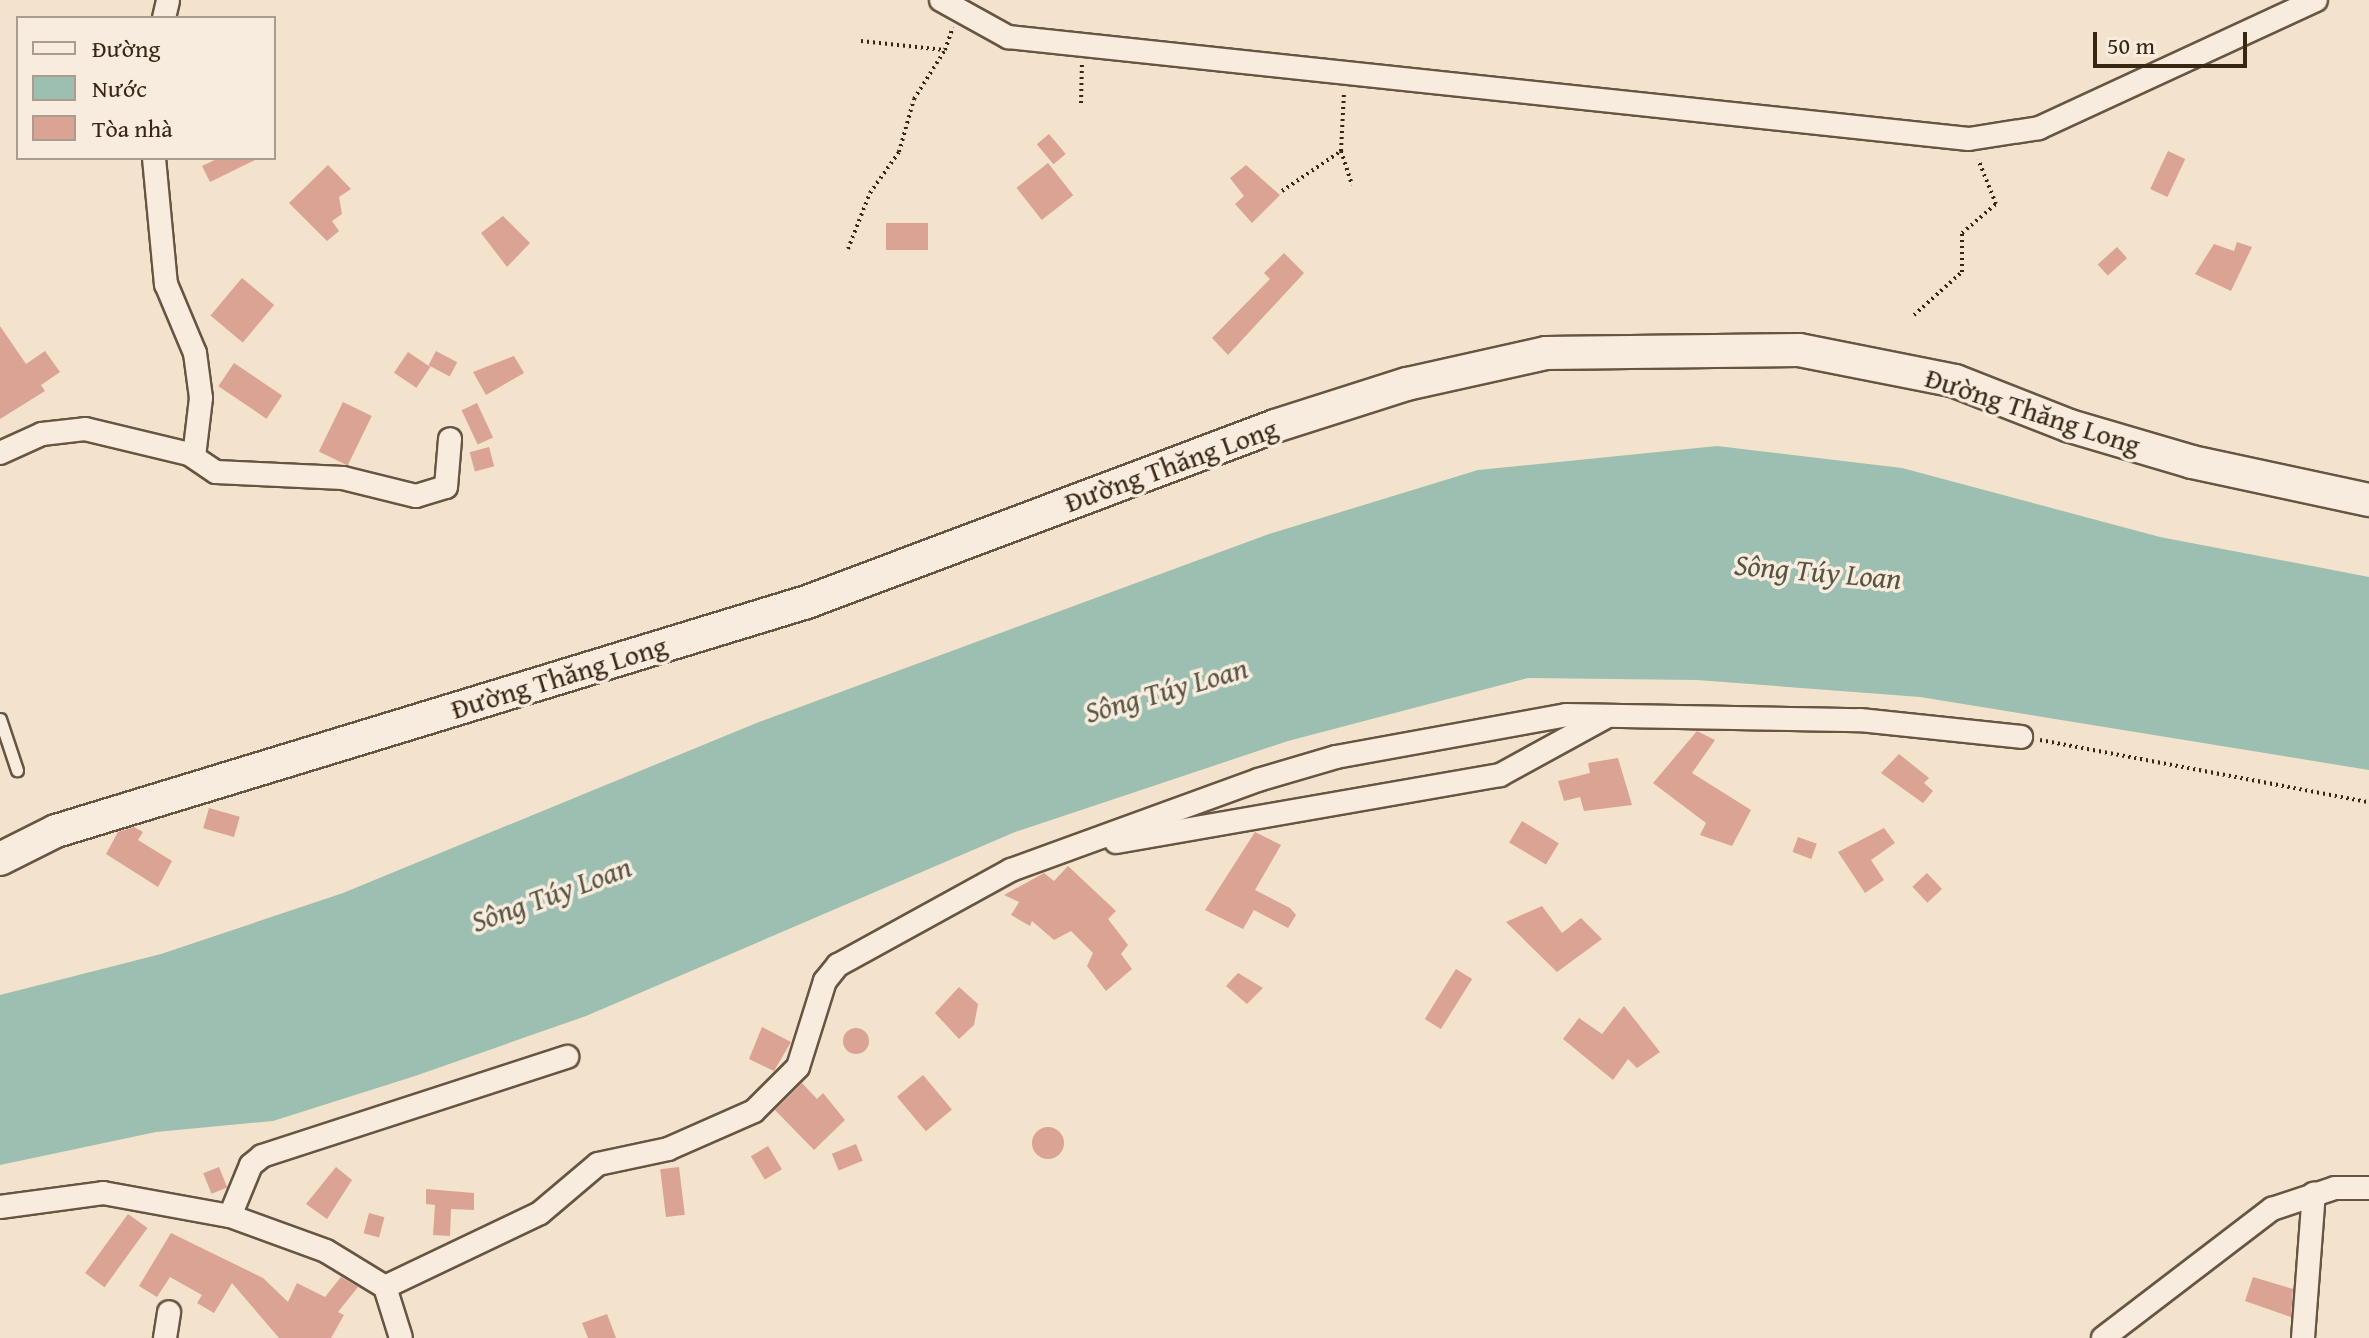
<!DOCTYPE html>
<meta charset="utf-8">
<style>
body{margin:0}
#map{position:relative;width:2369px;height:1338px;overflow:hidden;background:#f3e2cc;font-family:"Gentium Book Plus",serif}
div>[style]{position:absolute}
.water>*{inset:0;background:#9dbfb1}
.building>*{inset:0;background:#daa393;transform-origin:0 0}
.round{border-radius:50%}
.path>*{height:4px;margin-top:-2px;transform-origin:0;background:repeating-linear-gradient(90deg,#382613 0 2px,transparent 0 6px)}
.roads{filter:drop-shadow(2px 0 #675541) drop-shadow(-2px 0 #675541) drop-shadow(0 2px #675541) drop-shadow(0 -2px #675541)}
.lane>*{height:11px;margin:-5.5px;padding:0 5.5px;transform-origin:5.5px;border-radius:5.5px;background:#f7ecde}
.street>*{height:22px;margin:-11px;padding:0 11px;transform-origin:11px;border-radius:11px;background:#f7ecde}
.secondary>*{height:32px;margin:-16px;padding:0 16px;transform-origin:16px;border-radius:16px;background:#f7ecde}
span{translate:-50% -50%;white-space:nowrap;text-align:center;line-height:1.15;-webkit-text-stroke:7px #f7ecde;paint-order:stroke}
.street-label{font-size:28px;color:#382613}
.water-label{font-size:30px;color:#565442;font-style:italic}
.legend{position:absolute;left:16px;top:16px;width:260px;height:144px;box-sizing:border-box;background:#f7ecde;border:2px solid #ab9d8d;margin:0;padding:10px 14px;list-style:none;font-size:24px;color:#382613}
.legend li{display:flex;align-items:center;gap:16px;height:40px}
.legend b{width:40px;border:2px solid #ab9d8d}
.scale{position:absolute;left:2093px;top:32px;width:154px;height:36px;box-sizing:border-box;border:4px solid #382613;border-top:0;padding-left:10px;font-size:24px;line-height:28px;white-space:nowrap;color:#382613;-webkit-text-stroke:6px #f7ecde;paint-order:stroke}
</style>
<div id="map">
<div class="water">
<div style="clip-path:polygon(1717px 446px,1902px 468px,2160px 537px,2369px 577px,2369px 770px,1920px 697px,1697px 680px,1528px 678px,1288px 741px,1015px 832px,586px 1016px,415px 1076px,273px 1121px,156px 1132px,0 1165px,0 995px,161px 954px,343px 893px,759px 722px,1269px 534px,1478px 470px)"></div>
</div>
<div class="building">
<div style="left:1049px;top:134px;width:26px;height:16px;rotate:50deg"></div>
<div style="left:2168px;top:151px;width:19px;height:42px;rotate:25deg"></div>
<div style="clip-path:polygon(219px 158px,259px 158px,210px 182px,202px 166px)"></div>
<div style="left:1048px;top:163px;width:41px;height:40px;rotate:52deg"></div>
<div style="clip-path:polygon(328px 165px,351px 189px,339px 197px,342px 214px,332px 221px,339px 231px,327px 241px,289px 203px)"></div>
<div style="clip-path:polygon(1246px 165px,1280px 195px,1252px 223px,1235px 204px,1244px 196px,1230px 178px)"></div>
<div style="clip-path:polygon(503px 216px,530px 243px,507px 267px,481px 233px)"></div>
<div style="left:886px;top:223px;width:42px;height:27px"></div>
<div style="clip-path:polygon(2237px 242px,2252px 247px,2231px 291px,2195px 274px,2214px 244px,2234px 251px)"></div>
<div style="left:2117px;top:247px;width:15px;height:26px;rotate:48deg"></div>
<div style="clip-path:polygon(1284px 253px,1304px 273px,1228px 355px,1212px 338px,1270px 279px,1264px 273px)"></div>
<div style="left:242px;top:278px;width:42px;height:49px;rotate:40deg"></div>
<div style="clip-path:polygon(0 326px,26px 364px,45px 351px,60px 372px,41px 385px,45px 391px,0 419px)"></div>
<div style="left:436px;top:351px;width:24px;height:16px;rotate:28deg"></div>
<div style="left:408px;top:352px;width:27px;height:25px;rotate:34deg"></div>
<div style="clip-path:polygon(514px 356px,524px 373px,486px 395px,473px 372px)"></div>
<div style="left:234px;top:363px;width:58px;height:28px;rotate:34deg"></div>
<div style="left:343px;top:402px;width:32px;height:55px;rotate:26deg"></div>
<div style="left:477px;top:403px;width:38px;height:17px;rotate:65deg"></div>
<div style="left:489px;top:447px;width:20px;height:20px;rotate:75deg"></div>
<div style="clip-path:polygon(1697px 731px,1715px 740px,1692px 773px,1751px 810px,1732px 846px,1700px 835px,1706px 823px,1653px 783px)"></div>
<div style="clip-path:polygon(1899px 754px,1929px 778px,1924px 783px,1933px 791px,1923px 803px,1881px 773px)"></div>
<div style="clip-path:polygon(1618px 758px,1632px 805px,1584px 811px,1580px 797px,1564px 801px,1558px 781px,1590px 773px,1588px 763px)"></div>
<div style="left:209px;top:808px;width:32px;height:21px;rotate:16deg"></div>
<div style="left:1522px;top:821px;width:43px;height:25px;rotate:31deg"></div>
<div style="clip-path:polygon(134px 827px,143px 832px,138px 840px,172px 861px,158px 887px,106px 854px,118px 832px)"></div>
<div style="clip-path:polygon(1884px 828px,1895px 843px,1871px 860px,1884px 880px,1865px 893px,1838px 852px)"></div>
<div style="clip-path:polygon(1255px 832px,1281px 845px,1255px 890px,1290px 908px,1296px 915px,1288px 928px,1254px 910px,1243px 929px,1205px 910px)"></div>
<div style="left:1798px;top:837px;width:20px;height:16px;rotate:20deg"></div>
<div style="clip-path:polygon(1068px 866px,1116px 911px,1108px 919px,1128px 945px,1121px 954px,1132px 969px,1106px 991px,1087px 966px,1093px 953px,1071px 931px,1054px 940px,1032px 921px,1030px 926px,1011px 915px,1019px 902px,1004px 895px,1044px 873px,1054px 881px)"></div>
<div style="left:1927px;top:873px;width:22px;height:20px;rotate:47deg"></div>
<div style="clip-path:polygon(1542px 906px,1562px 933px,1581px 918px,1602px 939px,1557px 972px,1506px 922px)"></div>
<div style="left:1456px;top:969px;width:19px;height:59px;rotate:32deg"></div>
<div style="clip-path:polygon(1238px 973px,1263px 988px,1247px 1004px,1226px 986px)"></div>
<div style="clip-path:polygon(959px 987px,978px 1004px,974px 1025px,959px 1039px,935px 1013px)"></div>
<div style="clip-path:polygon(1624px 1006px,1660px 1052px,1637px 1068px,1628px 1059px,1613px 1080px,1563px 1039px,1579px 1018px,1602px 1034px)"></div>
<div style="clip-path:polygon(762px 1027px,791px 1042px,774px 1071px,749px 1059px)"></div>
<div class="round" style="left:843px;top:1028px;width:26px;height:26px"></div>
<div style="left:923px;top:1075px;width:45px;height:34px;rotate:50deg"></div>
<div style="clip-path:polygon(802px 1083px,817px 1099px,823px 1093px,845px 1120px,814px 1150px,775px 1110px)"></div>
<div class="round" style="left:1032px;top:1127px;width:32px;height:32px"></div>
<div style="left:856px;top:1144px;width:18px;height:26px;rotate:68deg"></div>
<div style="left:768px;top:1146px;width:27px;height:20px;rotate:59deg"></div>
<div style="left:219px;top:1167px;width:22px;height:17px;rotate:68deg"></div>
<div style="clip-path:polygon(336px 1167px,352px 1180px,327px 1219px,306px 1204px)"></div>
<div style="left:679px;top:1167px;width:48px;height:19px;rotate:83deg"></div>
<div style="clip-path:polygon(426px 1189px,474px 1193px,474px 1210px,451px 1209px,450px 1236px,433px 1235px,435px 1205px,426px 1204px)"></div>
<div style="left:369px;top:1213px;width:16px;height:21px;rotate:15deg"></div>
<div style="left:128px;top:1214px;width:24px;height:73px;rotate:36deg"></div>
<div style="clip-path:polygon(171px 1233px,263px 1278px,288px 1302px,297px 1283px,325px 1297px,341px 1277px,358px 1287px,338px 1312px,344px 1315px,331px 1338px,279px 1338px,232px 1283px,214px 1313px,197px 1303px,202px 1295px,170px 1277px,157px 1297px,139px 1286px)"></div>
<div style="clip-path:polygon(2253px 1277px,2293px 1289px,2291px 1317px,2245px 1301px)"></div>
<div style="clip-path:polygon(607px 1314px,616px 1338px,588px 1338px,582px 1323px)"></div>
</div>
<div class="path">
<div style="left:861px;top:41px;width:84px;rotate:6.1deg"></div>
<div style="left:945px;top:50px;width:24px;rotate:-71deg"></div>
<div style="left:1081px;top:103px;width:40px;rotate:-88.6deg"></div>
<div style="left:1341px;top:151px;width:36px;rotate:72deg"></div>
<div style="left:1282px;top:191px;width:71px;rotate:-34.1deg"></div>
<div style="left:1341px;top:151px;width:60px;rotate:-87.1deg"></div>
<div style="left:848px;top:249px;width:60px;rotate:-68.6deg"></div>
<div style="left:870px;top:193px;width:50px;rotate:-54.7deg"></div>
<div style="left:899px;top:152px;width:55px;rotate:-74.2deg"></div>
<div style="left:914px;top:99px;width:58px;rotate:-57.7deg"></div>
<div style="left:1914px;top:315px;width:64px;rotate:-41.9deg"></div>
<div style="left:1962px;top:272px;width:39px;rotate:-90deg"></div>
<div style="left:1962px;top:233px;width:45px;rotate:-40.5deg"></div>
<div style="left:1996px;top:204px;width:48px;rotate:-111.8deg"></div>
<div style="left:2040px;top:740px;width:335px;rotate:10.7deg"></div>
</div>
<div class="roads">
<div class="lane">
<div style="left:0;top:719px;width:54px;rotate:71.6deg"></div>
</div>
<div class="street">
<div style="left:941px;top:0;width:77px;rotate:28.9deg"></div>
<div style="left:1008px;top:37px;width:966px;rotate:6.06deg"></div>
<div style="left:1969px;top:139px;width:71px;rotate:-8.9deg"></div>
<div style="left:2039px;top:128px;width:305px;rotate:-24.8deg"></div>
<div style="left:164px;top:18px;width:18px;rotate:-77deg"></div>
<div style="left:154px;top:158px;width:127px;rotate:84.6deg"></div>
<div style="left:166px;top:284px;width:75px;rotate:67.2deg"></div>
<div style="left:195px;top:353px;width:45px;rotate:82.4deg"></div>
<div style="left:201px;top:398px;width:59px;rotate:96.8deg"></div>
<div style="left:0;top:453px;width:46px;rotate:-24.3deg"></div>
<div style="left:42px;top:434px;width:43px;rotate:-6.6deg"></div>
<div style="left:85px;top:429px;width:107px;rotate:13.5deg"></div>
<div style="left:189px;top:454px;width:32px;rotate:34deg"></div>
<div style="left:216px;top:472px;width:127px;rotate:2.7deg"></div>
<div style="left:343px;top:478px;width:75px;rotate:13.9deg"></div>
<div style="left:416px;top:496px;width:31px;rotate:-17deg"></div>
<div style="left:446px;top:487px;width:48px;rotate:-85.2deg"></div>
<div style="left:1116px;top:842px;width:390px;rotate:-9.9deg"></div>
<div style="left:1500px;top:775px;width:119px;rotate:-28.7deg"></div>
<div style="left:0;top:1207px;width:104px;rotate:-7.7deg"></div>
<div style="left:103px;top:1193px;width:129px;rotate:10.3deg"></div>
<div style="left:230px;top:1216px;width:102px;rotate:20deg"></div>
<div style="left:326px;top:1251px;width:69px;rotate:31.4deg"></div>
<div style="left:385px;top:1287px;width:53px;rotate:72.6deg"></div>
<div style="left:230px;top:1216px;width:55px;rotate:-67.6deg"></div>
<div style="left:251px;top:1165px;width:14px;rotate:-39deg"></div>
<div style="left:262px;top:1156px;width:321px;rotate:-18deg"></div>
<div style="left:385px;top:1287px;width:172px;rotate:-25.5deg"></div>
<div style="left:540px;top:1213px;width:76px;rotate:-40.2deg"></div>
<div style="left:598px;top:1164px;width:72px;rotate:-12.1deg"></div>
<div style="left:668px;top:1149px;width:94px;rotate:-23.8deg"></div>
<div style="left:754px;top:1111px;width:62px;rotate:-45deg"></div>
<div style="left:798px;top:1067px;width:90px;rotate:-72.6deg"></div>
<div style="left:825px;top:981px;width:21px;rotate:-51deg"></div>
<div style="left:838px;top:965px;width:197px;rotate:-28.8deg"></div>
<div style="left:1011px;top:870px;width:263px;rotate:-20deg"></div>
<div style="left:1258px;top:780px;width:81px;rotate:-16.4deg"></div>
<div style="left:1336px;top:757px;width:234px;rotate:-10.3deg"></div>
<div style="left:1566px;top:715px;width:294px;rotate:1deg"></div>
<div style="left:1860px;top:720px;width:162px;rotate:6deg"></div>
<div style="left:165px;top:1338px;width:26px;rotate:-81deg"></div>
<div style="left:2103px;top:1338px;width:213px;rotate:-37.4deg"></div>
<div style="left:2272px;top:1209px;width:66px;rotate:-18.4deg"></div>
<div style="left:2335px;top:1188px;width:34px"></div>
<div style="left:2303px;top:1338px;width:145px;rotate:-85.7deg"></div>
</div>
<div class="secondary">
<div style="left:0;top:859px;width:63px;rotate:-26.6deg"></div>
<div style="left:56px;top:831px;width:785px;rotate:-16.96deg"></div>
<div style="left:807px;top:602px;width:500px;rotate:-20.6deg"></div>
<div style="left:1275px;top:426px;width:139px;rotate:-17.7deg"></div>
<div style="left:1407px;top:384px;width:142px;rotate:-12.6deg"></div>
<div style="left:1546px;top:353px;width:253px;rotate:-0.7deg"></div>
<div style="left:1799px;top:350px;width:159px;rotate:11.2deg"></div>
<div style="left:1955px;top:381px;width:123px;rotate:21.4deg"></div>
<div style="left:2070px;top:426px;width:127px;rotate:16.4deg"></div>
<div style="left:2192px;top:462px;width:181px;rotate:12.1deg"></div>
</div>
</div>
<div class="street-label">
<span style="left:2033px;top:411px;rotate:18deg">Đường Thăng Long</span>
<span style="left:1171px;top:465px;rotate:-20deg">Đường Thăng Long</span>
<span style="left:559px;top:677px;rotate:-17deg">Đường Thăng Long</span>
</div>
<div class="water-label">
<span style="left:1818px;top:571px;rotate:5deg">Sông Túy Loan</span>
<span style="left:1166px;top:690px;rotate:-16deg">Sông Túy Loan</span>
<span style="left:551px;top:894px;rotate:-20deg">Sông Túy Loan</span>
</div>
<ul class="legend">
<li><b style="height:10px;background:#f7ecde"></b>Đường</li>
<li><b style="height:22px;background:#9dbfb1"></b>Nước</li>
<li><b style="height:22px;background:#daa393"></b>Tòa nhà</li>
</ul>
<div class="scale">50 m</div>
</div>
